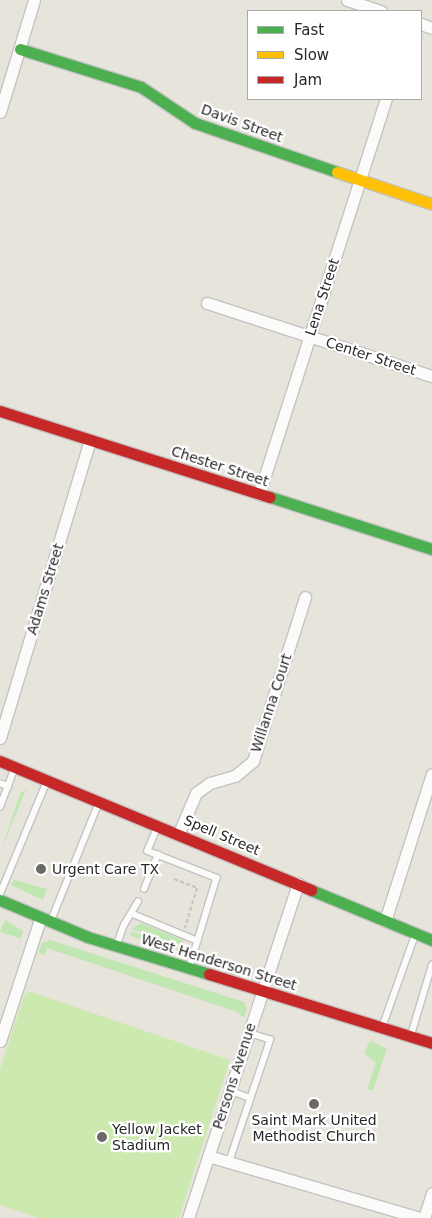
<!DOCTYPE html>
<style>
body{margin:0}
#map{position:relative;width:432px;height:1218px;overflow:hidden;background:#e7e4dc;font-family:"DejaVu Sans",sans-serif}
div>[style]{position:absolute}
.green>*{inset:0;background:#c0e6b2}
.pitch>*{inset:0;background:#cceaaf}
.path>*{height:2px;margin-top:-1px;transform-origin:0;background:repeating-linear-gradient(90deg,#c5c4c3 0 4px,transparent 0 6.5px)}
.roads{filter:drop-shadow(1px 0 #c4c2c2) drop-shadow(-1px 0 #c4c2c2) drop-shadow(0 1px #c4c2c2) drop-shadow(0 -1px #c4c2c2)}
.lane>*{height:5.5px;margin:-2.75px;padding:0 2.75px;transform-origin:2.75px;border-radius:2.75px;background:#fbfbfa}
.street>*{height:11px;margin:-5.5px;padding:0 5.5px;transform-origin:5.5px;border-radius:5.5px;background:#fbfbfa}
.fast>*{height:11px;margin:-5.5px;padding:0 5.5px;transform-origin:5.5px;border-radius:5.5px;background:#4caf50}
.slow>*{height:11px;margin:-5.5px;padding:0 5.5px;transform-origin:5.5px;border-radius:5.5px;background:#ffc107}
.jam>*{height:11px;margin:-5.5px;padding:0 5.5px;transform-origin:5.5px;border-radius:5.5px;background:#c62828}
.dots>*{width:14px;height:14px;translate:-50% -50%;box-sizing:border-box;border:2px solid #fff;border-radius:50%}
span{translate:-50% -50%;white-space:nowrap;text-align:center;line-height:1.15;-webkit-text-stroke:4.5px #fff;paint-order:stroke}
.street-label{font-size:14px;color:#272727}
.poi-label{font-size:14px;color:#272727}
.left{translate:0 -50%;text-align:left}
.legend{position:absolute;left:247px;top:10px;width:175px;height:90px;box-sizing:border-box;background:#fff;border:1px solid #a9a9a9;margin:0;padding:6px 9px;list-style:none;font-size:15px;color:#272727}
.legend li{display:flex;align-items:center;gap:10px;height:25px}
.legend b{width:25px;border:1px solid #a9a9a9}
</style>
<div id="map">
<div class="green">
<div style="clip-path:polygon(26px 787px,27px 787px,0 853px,21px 791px,24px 792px)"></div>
<div style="clip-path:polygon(14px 880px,47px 889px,43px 900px,11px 885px)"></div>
<div style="clip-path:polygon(5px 920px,23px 931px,18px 950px,20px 938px,0 932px)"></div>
<div style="clip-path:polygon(141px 923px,183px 940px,181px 945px,131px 929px)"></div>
<div style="clip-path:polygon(130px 931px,186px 949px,182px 952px,140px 939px,131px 936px)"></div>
<div style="clip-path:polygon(50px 940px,244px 1002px,247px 1009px,244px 1018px,237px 1012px,47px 948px,45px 955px,38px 953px,42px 943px)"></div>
<div style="clip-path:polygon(370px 1040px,387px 1049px,373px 1090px,367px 1089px,376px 1062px,364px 1054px)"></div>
</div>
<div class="pitch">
<div style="clip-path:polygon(31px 992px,230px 1060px,179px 1218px,39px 1218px,0 1205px,0 1069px,25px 993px)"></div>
</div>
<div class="path">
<div style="left:174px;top:879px;width:25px;rotate:21deg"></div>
<div style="left:197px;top:888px;width:42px;rotate:106.7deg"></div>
</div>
<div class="roads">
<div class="lane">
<div style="left:0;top:783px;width:9px;rotate:21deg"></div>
<div style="left:0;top:807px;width:43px;rotate:-69.4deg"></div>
<div style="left:158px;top:827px;width:26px;rotate:113deg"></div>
<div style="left:148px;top:851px;width:74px;rotate:21.4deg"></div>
<div style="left:217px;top:878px;width:93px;rotate:106.9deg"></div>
<div style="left:144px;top:889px;width:37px;rotate:-68deg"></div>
<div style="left:0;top:894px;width:122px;rotate:-67.4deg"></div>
<div style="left:133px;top:914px;width:70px;rotate:22.6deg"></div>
<div style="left:52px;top:918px;width:125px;rotate:-67.9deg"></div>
<div style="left:117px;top:944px;width:20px;rotate:-70deg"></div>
<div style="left:124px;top:925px;width:27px;rotate:-59deg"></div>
<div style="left:383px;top:1025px;width:96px;rotate:-70.4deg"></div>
<div style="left:411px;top:1035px;width:73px;rotate:-73.3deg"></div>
<div style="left:229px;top:1090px;width:22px;rotate:21deg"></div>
<div style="left:229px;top:1162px;width:129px;rotate:-71.4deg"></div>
<div style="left:270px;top:1040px;width:22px;rotate:-162deg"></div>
</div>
<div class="street">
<div style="left:347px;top:0;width:36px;rotate:18deg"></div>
<div style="left:421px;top:24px;width:12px;rotate:20deg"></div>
<div style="left:0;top:112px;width:117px;rotate:-73.1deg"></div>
<div style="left:207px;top:303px;width:237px;rotate:18deg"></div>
<div style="left:259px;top:494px;width:415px;rotate:-72.2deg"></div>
<div style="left:0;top:738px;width:311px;rotate:-73.2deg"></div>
<div style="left:179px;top:833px;width:43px;rotate:-67deg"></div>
<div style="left:196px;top:793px;width:17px;rotate:-36deg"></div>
<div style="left:210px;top:783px;width:26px;rotate:-16deg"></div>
<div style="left:235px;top:776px;width:23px;rotate:-40deg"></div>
<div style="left:253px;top:761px;width:172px;rotate:-72.4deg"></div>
<div style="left:385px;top:921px;width:154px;rotate:-72.3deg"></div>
<div style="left:0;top:1041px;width:128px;rotate:-71.8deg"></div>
<div style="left:208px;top:1156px;width:221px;rotate:16.3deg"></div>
<div style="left:188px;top:1218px;width:352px;rotate:-71.8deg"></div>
<div style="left:424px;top:1218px;width:26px;rotate:-72deg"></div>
</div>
<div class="fast">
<div style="left:20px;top:49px;width:127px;rotate:17.4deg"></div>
<div style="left:141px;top:87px;width:65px;rotate:33.7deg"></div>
<div style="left:195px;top:123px;width:150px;rotate:19deg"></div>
<div style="left:270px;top:497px;width:170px;rotate:17.8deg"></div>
<div style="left:311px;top:890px;width:131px;rotate:22.5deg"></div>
<div style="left:0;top:900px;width:95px;rotate:22.8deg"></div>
<div style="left:88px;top:937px;width:127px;rotate:17deg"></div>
</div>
<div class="slow">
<div style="left:337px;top:172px;width:100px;rotate:18.6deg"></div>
</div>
<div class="jam">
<div style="left:0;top:411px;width:283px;rotate:17.7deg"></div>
<div style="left:0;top:761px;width:337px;rotate:22.5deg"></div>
<div style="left:209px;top:974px;width:233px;rotate:17.2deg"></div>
</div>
</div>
<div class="dots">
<div style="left:41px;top:869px;background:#6a6966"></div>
<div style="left:314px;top:1104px;background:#6a6966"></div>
<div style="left:102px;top:1137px;background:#6a6966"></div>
</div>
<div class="street-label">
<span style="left:242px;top:123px;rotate:20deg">Davis Street</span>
<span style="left:322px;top:297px;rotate:-72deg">Lena Street</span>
<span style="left:371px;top:356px;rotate:18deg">Center Street</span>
<span style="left:220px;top:466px;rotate:18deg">Chester Street</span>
<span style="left:45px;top:589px;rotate:-73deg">Adams Street</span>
<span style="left:271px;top:703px;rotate:-72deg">Willanna Court</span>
<span style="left:222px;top:835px;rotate:23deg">Spell Street</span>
<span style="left:219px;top:962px;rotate:17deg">West Henderson Street</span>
<span style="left:234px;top:1076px;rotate:-72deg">Persons Avenue</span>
</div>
<div class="poi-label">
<span class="left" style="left:52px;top:869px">Urgent Care TX</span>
<span style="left:314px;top:1128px">Saint Mark United<br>Methodist Church</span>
<span class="left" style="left:112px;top:1137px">Yellow Jacket<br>Stadium</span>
</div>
<ul class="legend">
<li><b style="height:6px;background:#4caf50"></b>Fast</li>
<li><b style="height:6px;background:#ffc107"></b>Slow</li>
<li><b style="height:6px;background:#c62828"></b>Jam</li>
</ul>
</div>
